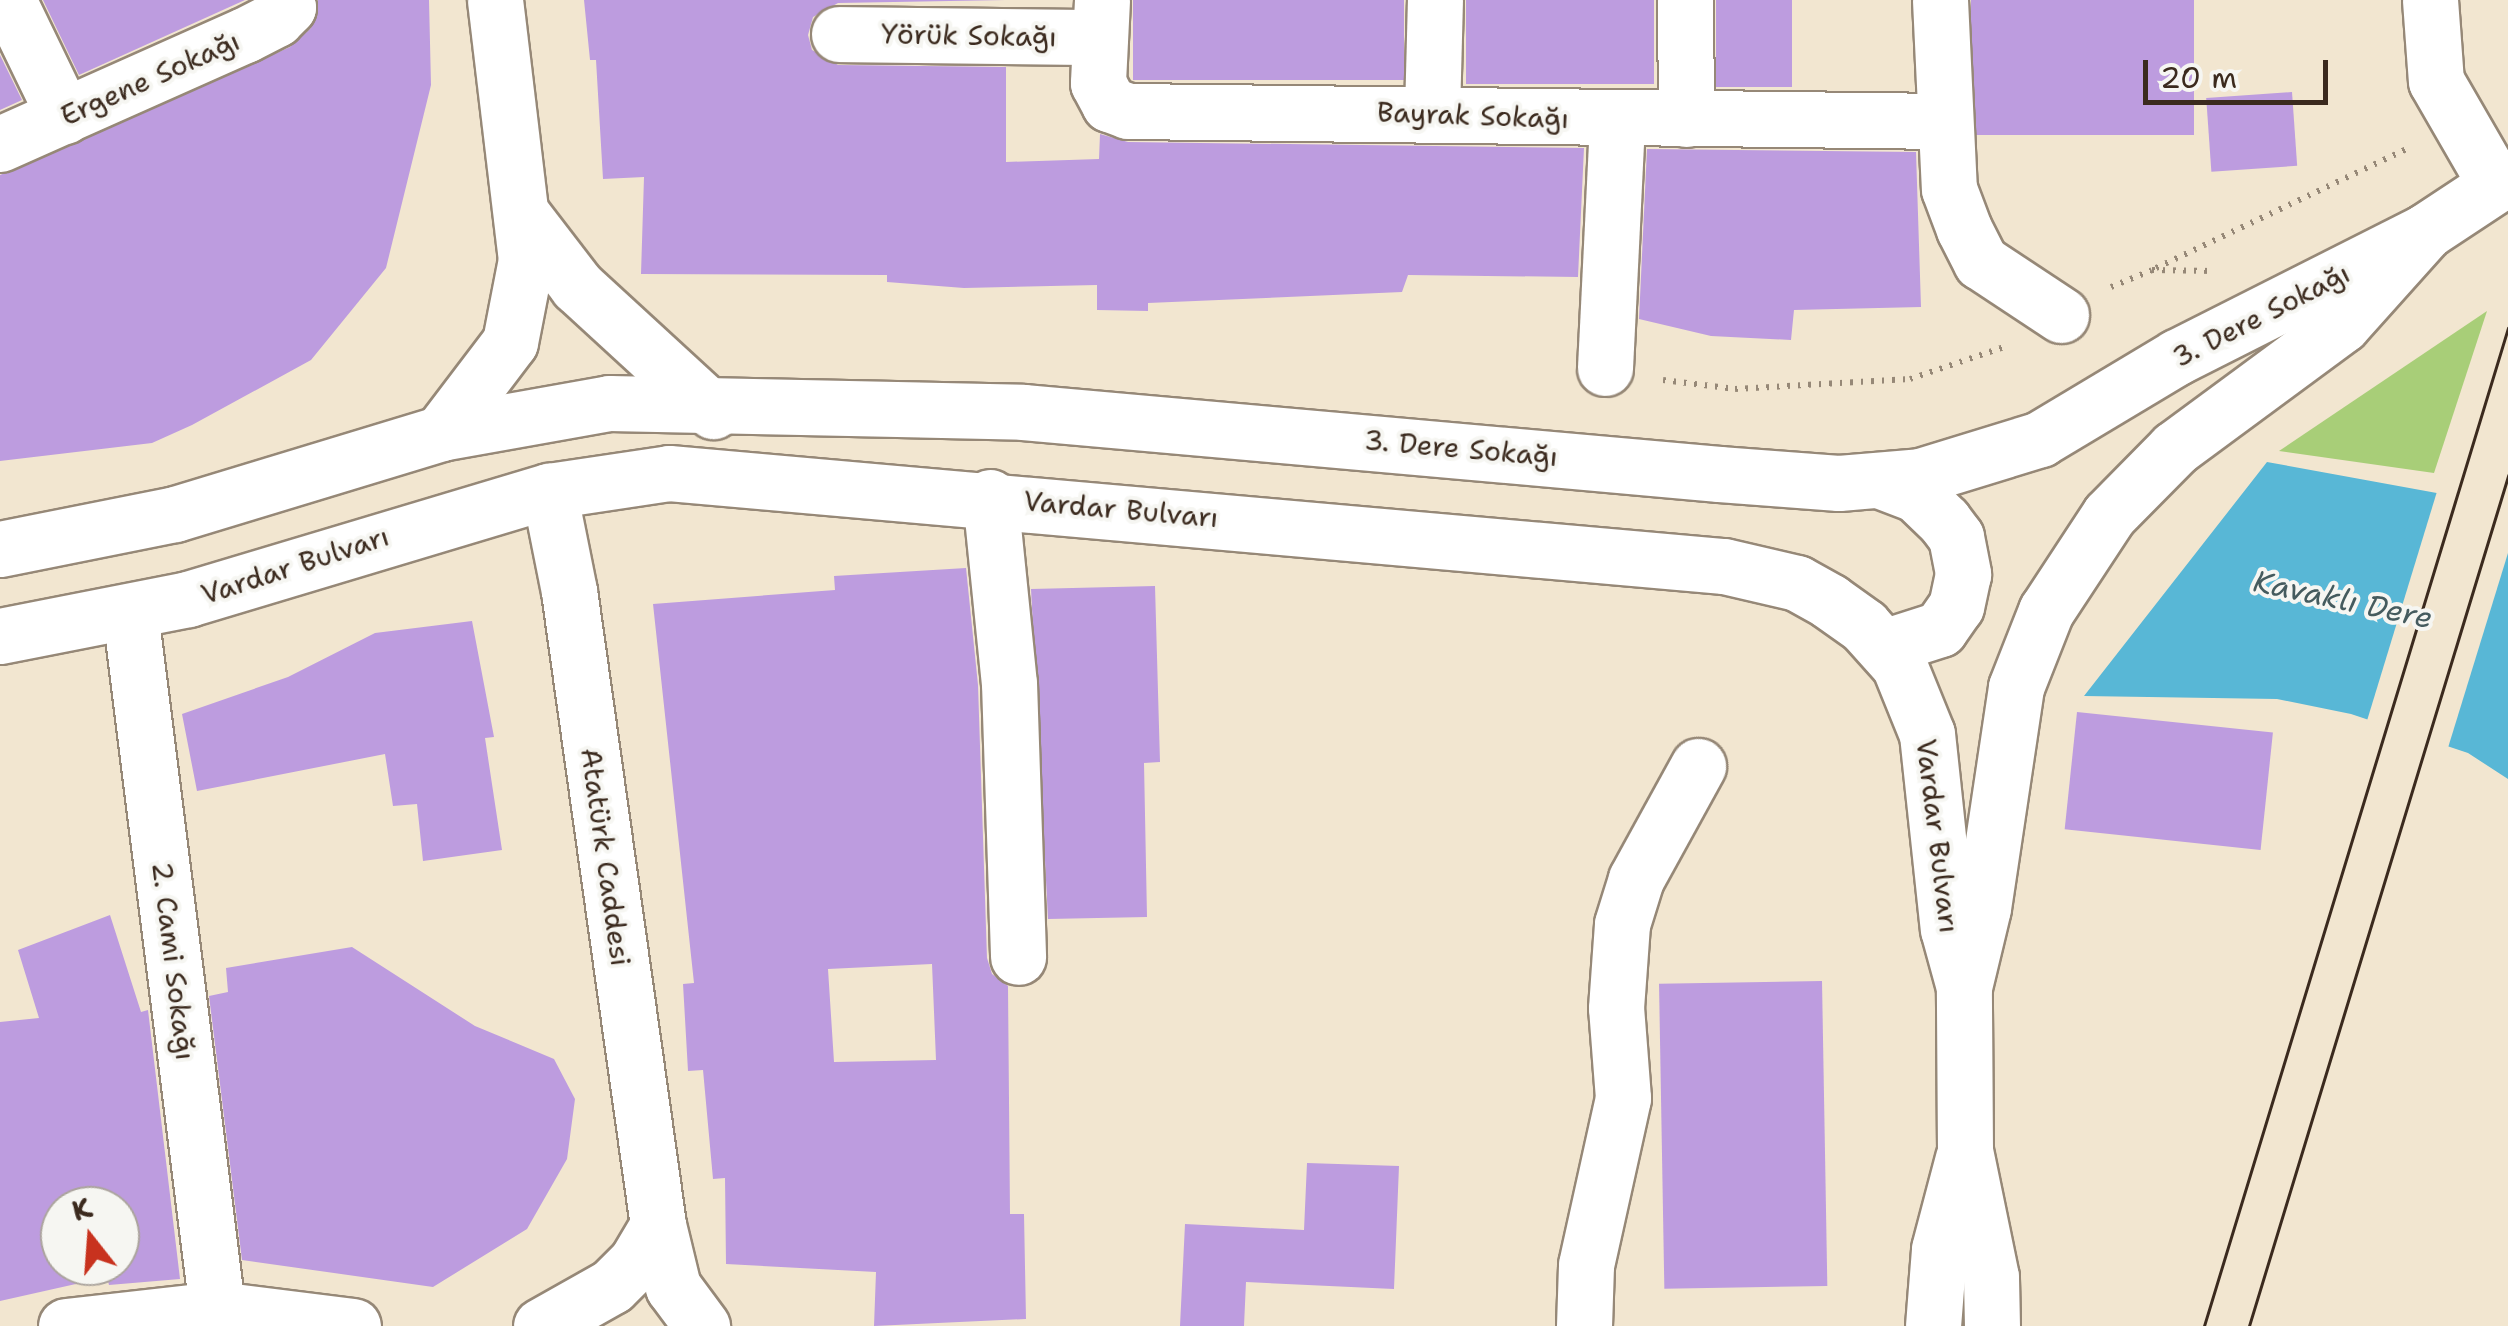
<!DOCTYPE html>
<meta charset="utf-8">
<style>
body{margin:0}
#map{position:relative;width:2508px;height:1326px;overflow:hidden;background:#f2e6d0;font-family:"Shantell Sans",sans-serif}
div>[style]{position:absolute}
.green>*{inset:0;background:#a8ce78}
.water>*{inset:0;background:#58b7d6}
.pier>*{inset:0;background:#f2e6d0}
.building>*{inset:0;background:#bd9cdf;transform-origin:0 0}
.path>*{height:6px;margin-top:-3px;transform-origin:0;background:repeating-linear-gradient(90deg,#968877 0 2.5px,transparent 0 10.5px)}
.roads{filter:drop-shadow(2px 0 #968877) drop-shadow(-2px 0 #968877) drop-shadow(0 2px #968877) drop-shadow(0 -2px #968877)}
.minor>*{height:55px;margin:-27.5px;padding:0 27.5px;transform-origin:27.5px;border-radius:27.5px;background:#fff}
.major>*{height:55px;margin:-27.5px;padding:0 27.5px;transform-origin:27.5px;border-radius:27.5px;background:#fff}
.tram>*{height:2.5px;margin:-1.25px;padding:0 1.25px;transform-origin:1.25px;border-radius:1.25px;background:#3b2a1e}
span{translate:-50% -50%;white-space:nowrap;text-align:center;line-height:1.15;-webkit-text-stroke:8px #f6f6f2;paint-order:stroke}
.street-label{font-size:28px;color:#3b2a1e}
.water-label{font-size:30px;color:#455b5e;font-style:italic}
.north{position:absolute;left:40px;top:1186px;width:100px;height:100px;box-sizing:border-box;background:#f6f6f2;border:2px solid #aba49d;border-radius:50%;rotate:343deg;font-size:28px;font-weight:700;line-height:40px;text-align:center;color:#3b2a1e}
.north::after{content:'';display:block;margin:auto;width:35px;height:45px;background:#c8321e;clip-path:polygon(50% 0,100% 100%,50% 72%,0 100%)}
.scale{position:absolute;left:2143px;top:60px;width:185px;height:45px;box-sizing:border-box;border:5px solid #3b2a1e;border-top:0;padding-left:12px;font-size:30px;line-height:35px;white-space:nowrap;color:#3b2a1e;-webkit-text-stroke:8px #f6f6f2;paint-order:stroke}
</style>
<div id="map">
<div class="green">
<div style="clip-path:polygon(2487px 311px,2434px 473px,2279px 451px)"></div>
</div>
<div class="water">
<div style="clip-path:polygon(2267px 462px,2508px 506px,2508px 779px,2468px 753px,2351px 714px,2277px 699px,2084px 696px)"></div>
</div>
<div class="pier">
<div style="clip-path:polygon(2439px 485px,2508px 501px,2508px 553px,2447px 751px,2366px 724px)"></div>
</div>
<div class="building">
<div style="clip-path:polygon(43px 0,245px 0,79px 75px)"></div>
<div style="clip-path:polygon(318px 0,429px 0,431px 85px,386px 268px,311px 360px,192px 425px,152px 443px,0 461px,0 175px,290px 47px,311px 28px)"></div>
<div style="clip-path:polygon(584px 0,1006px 0,838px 3px,813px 17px,808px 35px,812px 50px,838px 65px,1006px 67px,1006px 162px,1099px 159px,1100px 134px,1128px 142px,1584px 148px,1578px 277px,1408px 275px,1402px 292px,1148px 303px,1148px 311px,1097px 310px,1097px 285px,964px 288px,887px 282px,887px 275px,641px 274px,644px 177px,603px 179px,596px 60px,590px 60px)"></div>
<div style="left:1133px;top:0;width:271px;height:80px"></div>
<div style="left:1466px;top:0;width:188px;height:84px"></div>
<div style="left:1716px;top:0;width:76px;height:87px"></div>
<div style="left:1971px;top:0;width:223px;height:135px"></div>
<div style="clip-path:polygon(0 55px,22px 100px,0 110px)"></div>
<div style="left:2292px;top:92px;width:74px;height:86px;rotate:86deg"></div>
<div style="clip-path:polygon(1647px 149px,1916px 152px,1921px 307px,1794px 310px,1791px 340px,1711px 336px,1639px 319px)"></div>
<div style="clip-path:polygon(evenodd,966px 568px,978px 685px,987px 958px,992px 974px,1008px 986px,1010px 1214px,1024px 1214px,1026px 1319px,874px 1326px,876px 1272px,726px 1264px,725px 1178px,713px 1179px,703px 1070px,688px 1071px,683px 984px,694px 983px,653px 604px,835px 590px,834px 576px,966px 568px,932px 964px,936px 1060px,834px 1062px,828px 969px,932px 964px)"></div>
<div style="clip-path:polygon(1155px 586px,1160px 762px,1144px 763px,1147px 917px,1048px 919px,1031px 589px)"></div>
<div style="clip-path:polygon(472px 621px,494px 737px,485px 738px,502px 850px,423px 861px,417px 804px,393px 806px,385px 754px,197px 791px,182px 714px,288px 677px,375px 633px)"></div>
<div style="left:2077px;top:712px;width:197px;height:118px;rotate:6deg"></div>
<div style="clip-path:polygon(evenodd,110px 915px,141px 1012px,148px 1010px,180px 1279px,109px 1285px,107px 1277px,0 1301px,0 1022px,39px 1018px,18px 950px,110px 915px,60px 1206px,120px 1206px,120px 1266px,60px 1266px,60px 1206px)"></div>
<div style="clip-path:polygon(352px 947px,475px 1026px,554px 1059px,575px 1099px,567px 1159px,527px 1229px,433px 1287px,242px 1260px,209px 996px,228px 992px,226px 968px)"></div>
<div style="left:1822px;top:981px;width:305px;height:163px;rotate:89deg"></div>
<div style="clip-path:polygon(1307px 1163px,1399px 1166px,1394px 1289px,1246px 1282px,1244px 1326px,1180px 1326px,1185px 1224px,1304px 1230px)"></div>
</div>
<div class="path">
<div style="left:2156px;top:268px;width:278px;rotate:-25.4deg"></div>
<div style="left:2111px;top:287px;width:44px;rotate:-22.5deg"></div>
<div style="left:2152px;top:270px;width:62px;rotate:0.9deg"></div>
<div style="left:1663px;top:380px;width:73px;rotate:7.1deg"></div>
<div style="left:1735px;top:389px;width:175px;rotate:-3.3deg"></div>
<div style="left:1910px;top:379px;width:99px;rotate:-18.8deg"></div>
</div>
<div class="roads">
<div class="minor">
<div style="left:8px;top:0;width:129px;rotate:64.2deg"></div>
<div style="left:1102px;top:0;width:83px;rotate:92.8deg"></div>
<div style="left:1098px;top:83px;width:24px;rotate:62deg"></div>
<div style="left:1109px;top:104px;width:20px;rotate:20deg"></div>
<div style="left:1128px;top:111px;width:817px;rotate:0.7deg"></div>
<div style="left:1685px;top:0;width:119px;rotate:89.5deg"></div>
<div style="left:1940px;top:0;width:189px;rotate:87.3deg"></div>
<div style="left:1949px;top:189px;width:43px;rotate:69.4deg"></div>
<div style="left:1964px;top:229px;width:37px;rotate:63deg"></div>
<div style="left:1981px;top:262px;width:96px;rotate:33.5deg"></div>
<div style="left:2430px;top:0;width:81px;rotate:85.8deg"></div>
<div style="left:2436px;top:81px;width:120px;rotate:60deg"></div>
<div style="left:839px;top:34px;width:261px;rotate:0.7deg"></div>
<div style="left:1432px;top:113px;width:113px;rotate:-88.5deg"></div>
<div style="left:0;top:144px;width:268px;rotate:-24deg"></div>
<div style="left:245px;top:35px;width:35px;rotate:-27deg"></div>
<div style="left:276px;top:19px;width:17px;rotate:-45deg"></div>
<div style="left:288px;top:7px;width:7px;rotate:-106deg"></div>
<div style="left:1605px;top:368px;width:248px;rotate:-87.2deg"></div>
<div style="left:990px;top:497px;width:187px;rotate:84.2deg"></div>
<div style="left:1009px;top:683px;width:274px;rotate:88.1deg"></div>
<div style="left:130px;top:613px;width:701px;rotate:82.87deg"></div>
<div style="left:1584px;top:1326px;width:61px;rotate:-88.1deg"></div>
<div style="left:1586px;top:1265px;width:171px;rotate:-77.5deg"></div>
<div style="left:1623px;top:1098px;width:90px;rotate:-94.4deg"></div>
<div style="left:1616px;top:1008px;width:84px;rotate:-85.9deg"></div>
<div style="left:1622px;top:924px;width:47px;rotate:-72.7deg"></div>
<div style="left:1636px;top:879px;width:129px;rotate:-61.2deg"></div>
</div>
<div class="major">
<div style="left:524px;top:217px;width:87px;rotate:52.5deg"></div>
<div style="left:577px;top:286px;width:185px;rotate:42.6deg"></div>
<div style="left:441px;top:433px;width:114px;rotate:-52.8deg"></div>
<div style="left:510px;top:342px;width:84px;rotate:-79deg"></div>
<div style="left:526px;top:260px;width:262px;rotate:-96.8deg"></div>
<div style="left:1879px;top:480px;width:40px;rotate:21deg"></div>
<div style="left:1916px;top:494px;width:39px;rotate:44deg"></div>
<div style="left:1944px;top:521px;width:20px;rotate:53deg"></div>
<div style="left:1956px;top:537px;width:38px;rotate:79deg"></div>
<div style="left:1963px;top:574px;width:33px;rotate:102deg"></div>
<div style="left:1956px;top:606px;width:28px;rotate:125deg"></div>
<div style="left:1940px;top:629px;width:59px;rotate:162.2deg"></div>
<div style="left:549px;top:491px;width:102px;rotate:78.7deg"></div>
<div style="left:569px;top:591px;width:640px;rotate:82.01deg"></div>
<div style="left:658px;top:1225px;width:64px;rotate:76.4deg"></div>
<div style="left:673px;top:1287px;width:49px;rotate:53.4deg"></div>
<div style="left:0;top:549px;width:178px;rotate:-11.3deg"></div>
<div style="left:175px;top:514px;width:278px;rotate:-16.9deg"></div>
<div style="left:441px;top:433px;width:171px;rotate:-10.1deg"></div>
<div style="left:609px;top:403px;width:414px;rotate:1.2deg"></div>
<div style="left:1023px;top:412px;width:699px;rotate:5.09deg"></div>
<div style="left:1719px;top:474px;width:120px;rotate:4.3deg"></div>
<div style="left:1839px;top:483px;width:81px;rotate:-4.9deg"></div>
<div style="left:1920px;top:476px;width:126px;rotate:-17.1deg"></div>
<div style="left:2040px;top:439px;width:160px;rotate:-30.9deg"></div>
<div style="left:2177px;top:357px;width:279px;rotate:-26.8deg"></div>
<div style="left:0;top:636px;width:192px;rotate:-11.1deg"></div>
<div style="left:188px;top:599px;width:377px;rotate:-16.7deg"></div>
<div style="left:549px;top:491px;width:121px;rotate:-8.5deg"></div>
<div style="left:669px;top:473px;width:1059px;rotate:5.04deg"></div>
<div style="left:1724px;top:566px;width:75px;rotate:13.1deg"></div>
<div style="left:1797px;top:583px;width:37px;rotate:29deg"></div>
<div style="left:1829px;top:601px;width:43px;rotate:35.5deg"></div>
<div style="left:1864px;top:626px;width:52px;rotate:48.1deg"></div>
<div style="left:1899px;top:665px;width:74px;rotate:67.9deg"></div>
<div style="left:1927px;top:734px;width:196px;rotate:83.9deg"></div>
<div style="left:1948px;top:929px;width:60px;rotate:74.6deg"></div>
<div style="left:66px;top:1326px;width:152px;rotate:-6.4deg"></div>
<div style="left:217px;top:1309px;width:137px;rotate:7.1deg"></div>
<div style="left:541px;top:1326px;width:81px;rotate:-29.4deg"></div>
<div style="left:612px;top:1286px;width:34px;rotate:-45deg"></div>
<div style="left:636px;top:1262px;width:43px;rotate:-59.3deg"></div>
<div style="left:1933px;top:1326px;width:77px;rotate:-85.5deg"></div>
<div style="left:1939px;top:1249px;width:94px;rotate:-75.2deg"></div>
<div style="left:1992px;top:1326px;width:49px;rotate:-91.2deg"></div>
<div style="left:1991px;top:1277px;width:130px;rotate:-101.6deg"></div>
<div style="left:1965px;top:1150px;width:163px;rotate:-90.4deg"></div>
<div style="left:1964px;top:987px;width:81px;rotate:-76.5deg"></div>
<div style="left:1983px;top:908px;width:223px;rotate:-81.5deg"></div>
<div style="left:2016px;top:687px;width:82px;rotate:-68.5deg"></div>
<div style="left:2046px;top:611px;width:115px;rotate:-56.7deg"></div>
<div style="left:2109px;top:515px;width:94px;rotate:-45.4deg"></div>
<div style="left:2175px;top:448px;width:207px;rotate:-36.4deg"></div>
<div style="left:2342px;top:325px;width:126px;rotate:-48.2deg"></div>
<div style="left:2426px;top:231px;width:98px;rotate:-33.4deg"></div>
</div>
</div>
<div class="tram">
<div style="left:2204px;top:1326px;width:1043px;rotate:-73.06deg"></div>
<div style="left:2249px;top:1326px;width:889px;rotate:-73.05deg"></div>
</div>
<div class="street-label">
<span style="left:969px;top:35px;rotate:1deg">Yörük Sokağı</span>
<span style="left:150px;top:78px;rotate:-24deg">Ergene Sokağı</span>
<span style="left:1473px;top:115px;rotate:2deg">Bayrak Sokağı</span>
<span style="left:2261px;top:315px;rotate:-27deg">3. Dere Sokağı</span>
<span style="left:1461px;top:448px;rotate:5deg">3. Dere Sokağı</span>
<span style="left:1121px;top:509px;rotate:5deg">Vardar Bulvarı</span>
<span style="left:295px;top:565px;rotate:-18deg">Vardar Bulvarı</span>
<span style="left:1938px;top:836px;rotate:83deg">Vardar Bulvarı</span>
<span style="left:606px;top:857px;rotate:82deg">Atatürk Caddesi</span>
<span style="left:174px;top:961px;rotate:83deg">2. Cami Sokağı</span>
</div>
<div class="water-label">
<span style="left:2343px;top:600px;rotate:12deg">Kavaklı Dere</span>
</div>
<div class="north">K</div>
<div class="scale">20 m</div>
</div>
